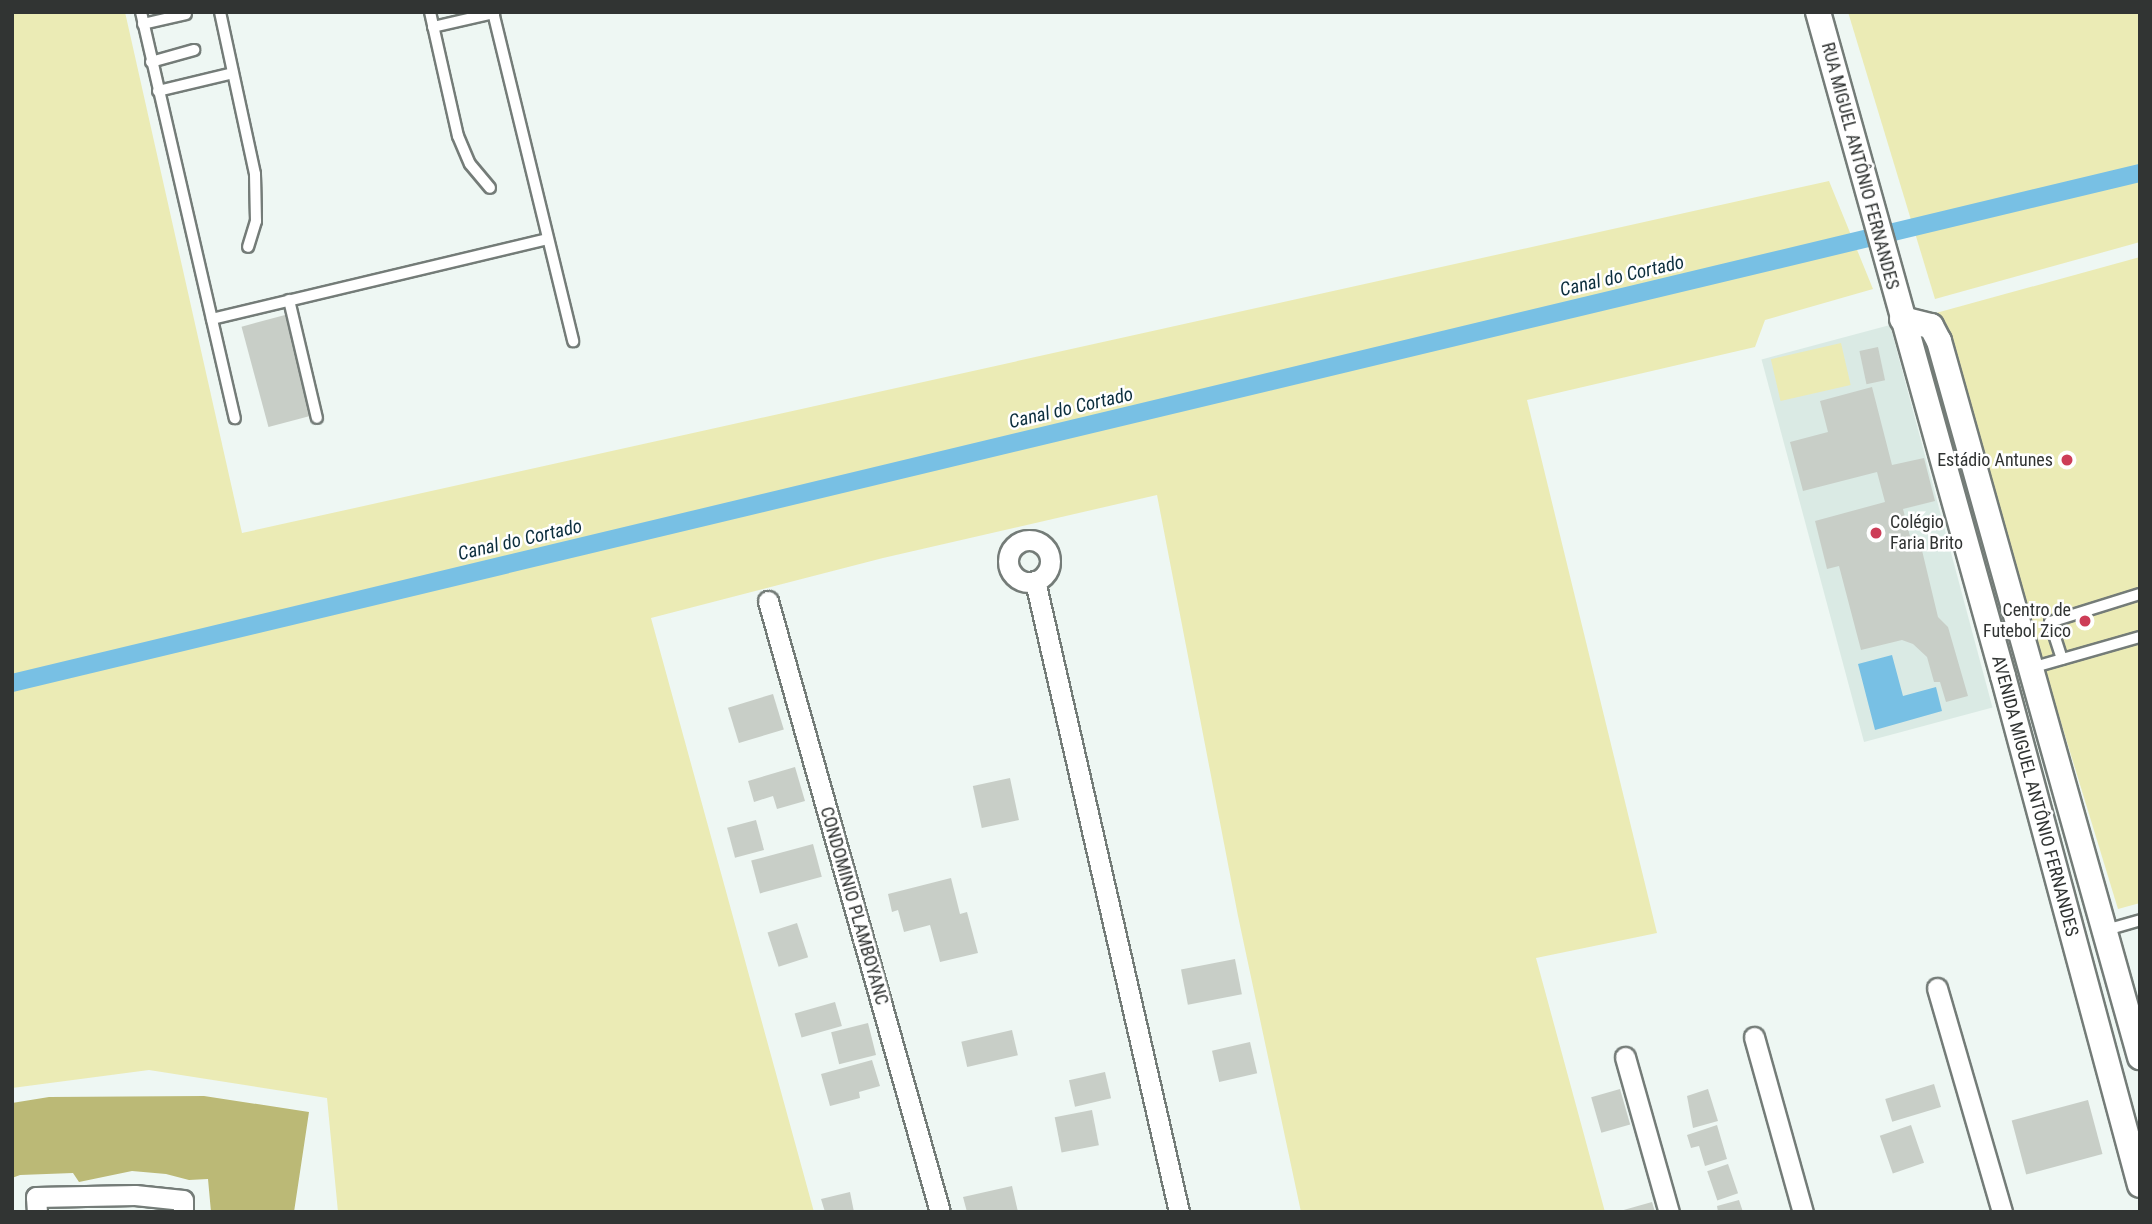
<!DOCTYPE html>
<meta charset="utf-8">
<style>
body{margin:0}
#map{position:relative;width:2152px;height:1224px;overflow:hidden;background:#eef7f3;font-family:"Roboto Condensed",sans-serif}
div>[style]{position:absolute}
.built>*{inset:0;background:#daeae4;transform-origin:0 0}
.green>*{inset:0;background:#ebebb5;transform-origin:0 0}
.forest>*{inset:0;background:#bbb976}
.water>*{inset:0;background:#78c0e4}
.canal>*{height:18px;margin:-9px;padding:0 9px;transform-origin:9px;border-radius:9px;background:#78c0e4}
.building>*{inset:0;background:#c8cec7;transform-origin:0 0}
.roads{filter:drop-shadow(2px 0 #747c78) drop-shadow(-2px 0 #747c78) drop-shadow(0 2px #747c78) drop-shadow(0 -2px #747c78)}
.service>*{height:10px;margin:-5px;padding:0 5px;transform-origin:5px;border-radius:5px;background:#fff}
.minor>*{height:19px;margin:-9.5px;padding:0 9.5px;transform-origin:9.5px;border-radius:9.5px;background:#fff}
.minor>.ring{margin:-9.5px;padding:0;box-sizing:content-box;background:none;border:19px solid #fff;border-radius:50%}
.tertiary>*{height:24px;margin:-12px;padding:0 12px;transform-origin:12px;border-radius:12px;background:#fff}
.dots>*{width:19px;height:19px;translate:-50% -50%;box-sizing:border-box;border:4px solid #fff;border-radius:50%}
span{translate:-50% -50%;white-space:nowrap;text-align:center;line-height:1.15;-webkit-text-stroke:5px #fff;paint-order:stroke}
.street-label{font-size:18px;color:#313433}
.poi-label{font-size:18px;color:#313433}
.right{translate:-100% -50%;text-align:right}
.left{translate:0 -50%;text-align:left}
.water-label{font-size:19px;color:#0c2e3d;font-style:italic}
.frame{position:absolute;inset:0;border:14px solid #313433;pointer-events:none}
</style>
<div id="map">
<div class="built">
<div style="left:1890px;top:325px;width:396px;height:133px;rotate:75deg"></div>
</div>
<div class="green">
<div style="clip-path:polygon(12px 12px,125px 12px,242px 533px,1829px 181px,1873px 289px,1765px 320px,1755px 347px,1527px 400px,1657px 933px,1536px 958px,1605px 1212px,1301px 1212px,1238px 916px,1157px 495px,883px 558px,651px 618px,814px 1212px,338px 1212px,327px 1098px,149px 1070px,12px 1088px)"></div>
<div style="clip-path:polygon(1848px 12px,2140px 12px,2140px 242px,1935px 299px)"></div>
<div style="clip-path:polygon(2140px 257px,2140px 903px,2118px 909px,1936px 313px)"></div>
<div style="left:1841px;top:343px;width:43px;height:72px;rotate:77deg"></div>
</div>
<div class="forest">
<div style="clip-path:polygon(204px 1096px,309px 1112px,294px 1212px,211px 1212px,208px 1179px,189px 1180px,166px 1174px,132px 1171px,79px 1182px,73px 1173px,20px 1175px,12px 1178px,12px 1103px,49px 1097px)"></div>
</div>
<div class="water">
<div style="clip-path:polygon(1892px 655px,1903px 696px,1936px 687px,1942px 711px,1875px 730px,1858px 664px)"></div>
</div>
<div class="canal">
<div style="left:12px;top:683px;width:2188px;rotate:-13.48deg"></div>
</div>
<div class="building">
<div style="left:285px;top:315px;width:104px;height:45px;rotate:75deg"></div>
<div style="left:1878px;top:347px;width:34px;height:19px;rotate:78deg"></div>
<div style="clip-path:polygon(1872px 387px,1892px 465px,1924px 458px,1935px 501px,1903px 509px,1912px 544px,1920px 542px,1938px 617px,1948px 627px,1968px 696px,1946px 702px,1940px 682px,1934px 682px,1927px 657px,1913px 644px,1902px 640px,1861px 650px,1839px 566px,1827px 569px,1815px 521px,1885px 502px,1877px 472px,1803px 491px,1790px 442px,1828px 432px,1820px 401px)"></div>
<div style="left:773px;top:694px;width:37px;height:47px;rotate:73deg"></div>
<div style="clip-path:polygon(795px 767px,805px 801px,777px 809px,773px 796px,754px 802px,748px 781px)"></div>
<div style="left:1010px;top:778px;width:43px;height:38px;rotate:78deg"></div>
<div style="left:756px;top:820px;width:31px;height:30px;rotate:75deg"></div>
<div style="left:813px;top:844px;width:34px;height:64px;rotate:75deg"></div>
<div style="clip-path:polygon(951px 878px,960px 914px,967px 912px,978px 953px,940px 962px,930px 925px,904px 932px,898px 910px,892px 912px,888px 894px)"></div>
<div style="left:797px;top:923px;width:36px;height:31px;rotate:72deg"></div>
<div style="left:1235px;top:959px;width:36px;height:55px;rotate:79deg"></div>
<div style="left:835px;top:1002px;width:25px;height:42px;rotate:74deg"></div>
<div style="left:868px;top:1023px;width:33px;height:38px;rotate:76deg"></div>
<div style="left:1012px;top:1030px;width:26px;height:52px;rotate:77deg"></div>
<div style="left:1250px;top:1042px;width:32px;height:39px;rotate:77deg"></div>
<div style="clip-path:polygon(872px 1060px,880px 1086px,859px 1092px,860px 1098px,830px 1106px,821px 1074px)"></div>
<div style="left:1105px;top:1072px;width:27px;height:37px;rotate:77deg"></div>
<div style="left:1934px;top:1084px;width:24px;height:51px;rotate:73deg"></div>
<div style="left:1620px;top:1089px;width:37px;height:30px;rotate:74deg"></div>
<div style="clip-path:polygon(1708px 1089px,1718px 1121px,1693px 1128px,1687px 1096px)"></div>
<div style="left:2088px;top:1100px;width:56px;height:79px;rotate:75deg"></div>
<div style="left:1092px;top:1110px;width:36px;height:38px;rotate:79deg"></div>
<div style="clip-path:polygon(1717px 1125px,1727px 1159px,1705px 1166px,1699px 1146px,1691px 1148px,1687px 1135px)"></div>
<div style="left:1911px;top:1125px;width:40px;height:33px;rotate:71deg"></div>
<div style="left:1728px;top:1164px;width:31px;height:22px;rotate:71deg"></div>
<div style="clip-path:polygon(1012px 1186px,1018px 1212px,967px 1212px,963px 1197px)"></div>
<div style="clip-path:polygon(850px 1192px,854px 1212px,825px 1212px,821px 1199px)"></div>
<div style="clip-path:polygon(1739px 1200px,1743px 1212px,1718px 1212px,1717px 1206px)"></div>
<div style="clip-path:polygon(1652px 1202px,1655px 1212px,1620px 1212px,1620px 1211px)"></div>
</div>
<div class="roads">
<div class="service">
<div style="left:141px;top:12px;width:417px;rotate:77deg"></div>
<div style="left:220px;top:12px;width:166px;rotate:77.8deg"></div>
<div style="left:255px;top:174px;width:47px;rotate:88.8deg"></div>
<div style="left:256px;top:221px;width:27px;rotate:107deg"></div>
<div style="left:430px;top:12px;width:127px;rotate:77.3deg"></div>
<div style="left:458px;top:136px;width:30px;rotate:67deg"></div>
<div style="left:470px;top:164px;width:31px;rotate:50deg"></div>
<div style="left:493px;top:12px;width:339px;rotate:76.3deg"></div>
<div style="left:143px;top:24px;width:44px;rotate:-13.1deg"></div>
<div style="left:433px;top:27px;width:63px;rotate:-12.9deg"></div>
<div style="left:151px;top:62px;width:45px;rotate:-15.6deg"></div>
<div style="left:158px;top:91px;width:77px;rotate:-13.5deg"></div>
<div style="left:289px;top:300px;width:121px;rotate:76.7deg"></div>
<div style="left:212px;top:319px;width:345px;rotate:-13.4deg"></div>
<div style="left:2062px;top:659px;width:39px;rotate:-108deg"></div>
<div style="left:2050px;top:622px;width:94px;rotate:-17.3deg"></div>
<div style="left:2031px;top:668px;width:113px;rotate:-15.9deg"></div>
<div style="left:2106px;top:930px;width:35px;rotate:-16deg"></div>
</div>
<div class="minor">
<div class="ring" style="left:1008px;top:540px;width:23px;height:23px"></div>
<div style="left:1035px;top:581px;width:647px;rotate:77.14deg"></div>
<div style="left:768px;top:601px;width:635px;rotate:74.28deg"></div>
<div style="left:1937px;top:988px;width:233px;rotate:73.8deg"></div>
<div style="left:1754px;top:1037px;width:182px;rotate:74.4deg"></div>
<div style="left:1625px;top:1057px;width:161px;rotate:74.2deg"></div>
<div style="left:37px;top:1212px;width:15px;rotate:-94deg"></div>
<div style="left:36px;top:1197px;width:99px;rotate:-1.2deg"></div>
<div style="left:135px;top:1195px;width:48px;rotate:5.9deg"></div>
<div style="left:183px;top:1200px;width:12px;rotate:90deg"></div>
</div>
<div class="tertiary">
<div style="left:1818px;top:12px;width:689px;rotate:74.43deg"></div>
<div style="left:2003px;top:676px;width:527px;rotate:74.94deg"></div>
<div style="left:1902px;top:319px;width:30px;rotate:14deg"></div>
<div style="left:1931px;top:326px;width:17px;rotate:62deg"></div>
<div style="left:1939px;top:341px;width:744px;rotate:74.32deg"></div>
</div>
</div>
<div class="dots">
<div style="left:2067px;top:460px;background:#cd3d57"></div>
<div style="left:1876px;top:533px;background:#cd3d57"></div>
<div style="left:2085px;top:621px;background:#cd3d57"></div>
</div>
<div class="street-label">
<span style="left:1860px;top:166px;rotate:75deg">RUA MIGUEL ANTÔNIO FERNANDES</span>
<span style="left:2035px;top:796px;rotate:75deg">AVENIDA MIGUEL ANTÔNIO FERNANDES</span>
<span style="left:854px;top:906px;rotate:74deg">CONDOMINIO PLAMBOYANC</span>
</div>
<div class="poi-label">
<span class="right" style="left:2053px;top:460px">Estádio Antunes</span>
<span class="left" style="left:1890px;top:533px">Colégio<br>Faria Brito</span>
<span class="right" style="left:2071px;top:621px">Centro de<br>Futebol Zico</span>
</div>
<div class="water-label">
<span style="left:1622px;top:276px;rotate:-13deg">Canal do Cortado</span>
<span style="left:1071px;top:408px;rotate:-13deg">Canal do Cortado</span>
<span style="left:520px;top:540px;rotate:-13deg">Canal do Cortado</span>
</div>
<div class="frame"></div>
</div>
